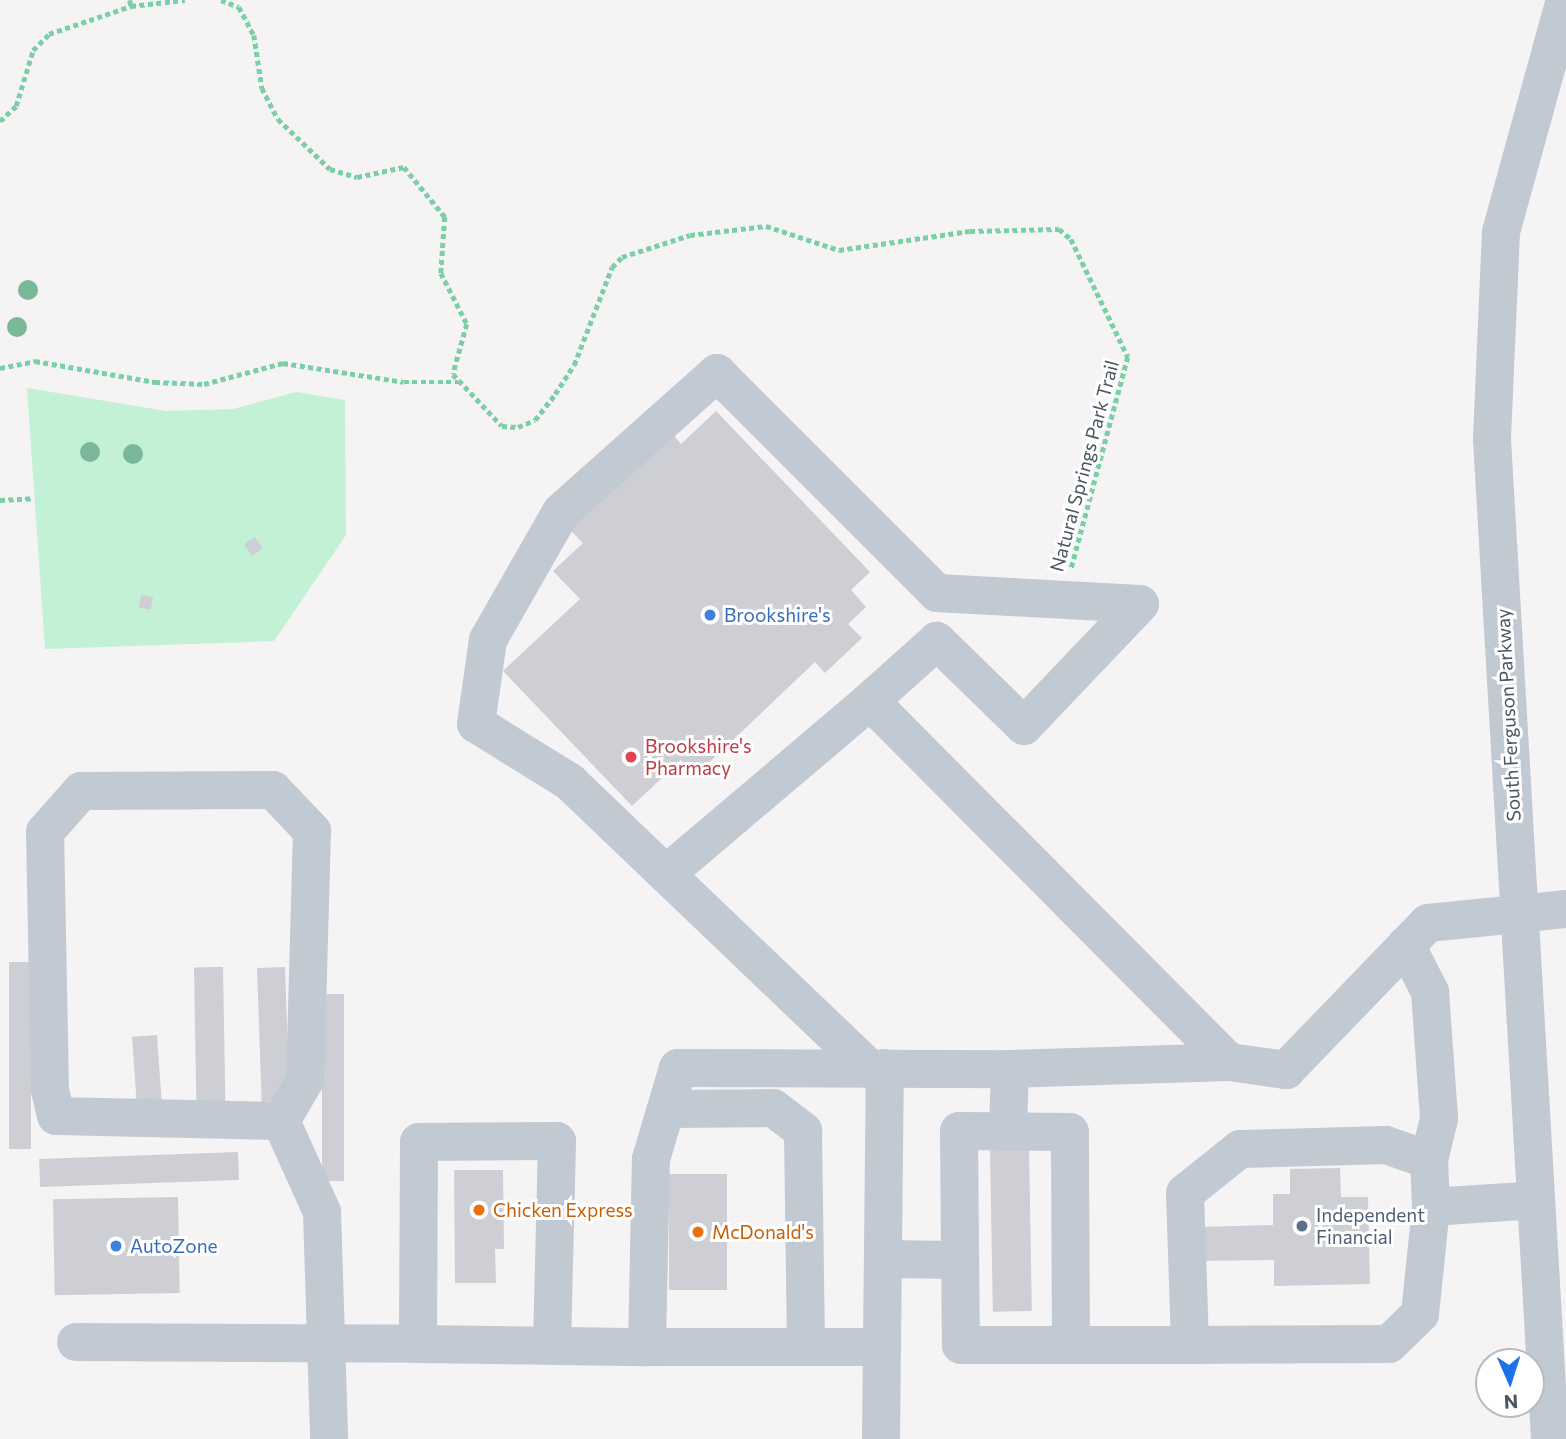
<!DOCTYPE html>
<style>
body{margin:0}
#map{position:relative;width:1566px;height:1439px;overflow:hidden;background:#f5f3f3;font-family:Commissioner,sans-serif}
div>[style]{position:absolute}
.green>*{inset:0;background:#c3f1d5}
.building>*{inset:0;background:#cdcfd5;transform-origin:0 0}
.path>*{height:4.5px;margin-top:-2.25px;transform-origin:0;background:repeating-linear-gradient(90deg,#7ad0a6 0 5px,transparent 0 8.5px)}
.minor>*{height:38px;margin:-19px;padding:0 19px;transform-origin:19px;border-radius:19px;background:#c1cad2}
.trees>*{width:20px;height:20px;margin:-10px;border-radius:50%;background:#7bb799}
.dots>*{width:19px;height:19px;translate:-50% -50%;box-sizing:border-box;border:4px solid #fff;border-radius:50%}
span{translate:-50% -50%;white-space:nowrap;text-align:center;line-height:1.15;-webkit-text-stroke:6px #fff;paint-order:stroke}
.street-label{font-size:19px;color:#4a5661}
.shop-label{font-size:19px;color:#366cbe}
.left{translate:0 -50%;text-align:left}
.health-label{font-size:19px;color:#be3a42}
.food-label{font-size:19px;color:#c56008}
.service-label{font-size:19px;color:#4e5e75}
.north{position:absolute;left:1475px;top:1348px;width:70px;height:70px;box-sizing:border-box;background:#fff;border:2px solid #b7bbc0;border-radius:50%;rotate:177deg;font-size:19px;font-weight:700;line-height:28px;text-align:center;color:#4a5661}
.north::after{content:'';display:block;margin:auto;width:24px;height:32px;background:#1a73e8;clip-path:polygon(50% 0,100% 100%,50% 72%,0 100%)}
</style>
<div id="map">
<div class="green">
<div style="clip-path:polygon(27px 388px,166px 411px,233px 409px,296px 392px,345px 400px,346px 535px,274px 641px,45px 649px)"></div>
</div>
<div class="building">
<div style="clip-path:polygon(716px 411px,870px 572px,851px 590px,866px 607px,848px 624px,862px 638px,825px 673px,815px 662px,696px 775px,681px 760px,632px 806px,503px 671px,580px 599px,553px 571px,583px 543px,568px 528px,670px 431px,681px 444px)"></div>
<div style="left:255px;top:537px;width:14px;height:13px;rotate:56deg"></div>
<div style="left:141px;top:595px;width:12px;height:13px;rotate:9deg"></div>
<div style="left:9px;top:962px;width:22px;height:187px"></div>
<div style="left:223px;top:967px;width:134px;height:29px;rotate:89deg"></div>
<div style="left:285px;top:967px;width:134px;height:28px;rotate:88deg"></div>
<div style="left:322px;top:994px;width:22px;height:187px"></div>
<div style="left:157px;top:1035px;width:65px;height:25px;rotate:86deg"></div>
<div style="left:1029px;top:1148px;width:163px;height:39px;rotate:89deg"></div>
<div style="left:238px;top:1152px;width:28px;height:199px;rotate:88deg"></div>
<div style="clip-path:polygon(1340px 1168px,1341px 1197px,1368px 1197px,1370px 1284px,1274px 1286px,1274px 1260px,1197px 1261px,1197px 1227px,1273px 1225px,1273px 1194px,1290px 1194px,1290px 1169px)"></div>
<div style="clip-path:polygon(454px 1170px,503px 1170px,504px 1249px,495px 1249px,496px 1283px,455px 1283px)"></div>
<div style="left:727px;top:1174px;width:116px;height:58px;rotate:90deg"></div>
<div style="left:178px;top:1197px;width:96px;height:125px;rotate:89deg"></div>
</div>
<div class="path">
<div style="left:130px;top:0;width:6px;rotate:81deg"></div>
<div style="left:131px;top:6px;width:54px;rotate:-6.3deg"></div>
<div style="left:221px;top:0;width:19px;rotate:21deg"></div>
<div style="left:239px;top:7px;width:32px;rotate:62deg"></div>
<div style="left:254px;top:35px;width:54px;rotate:81.4deg"></div>
<div style="left:262px;top:88px;width:35px;rotate:63deg"></div>
<div style="left:278px;top:119px;width:72px;rotate:43.9deg"></div>
<div style="left:330px;top:169px;width:28px;rotate:17deg"></div>
<div style="left:357px;top:177px;width:48px;rotate:-12deg"></div>
<div style="left:404px;top:167px;width:65px;rotate:50.6deg"></div>
<div style="left:445px;top:217px;width:56px;rotate:94.1deg"></div>
<div style="left:441px;top:273px;width:57px;rotate:63deg"></div>
<div style="left:467px;top:324px;width:52px;rotate:105.6deg"></div>
<div style="left:453px;top:374px;width:71px;rotate:46.7deg"></div>
<div style="left:502px;top:426px;width:16px;rotate:4deg"></div>
<div style="left:518px;top:427px;width:18px;rotate:-22deg"></div>
<div style="left:535px;top:420px;width:33px;rotate:-52deg"></div>
<div style="left:555px;top:394px;width:35px;rotate:-57deg"></div>
<div style="left:574px;top:365px;width:105px;rotate:-68.8deg"></div>
<div style="left:612px;top:267px;width:14px;rotate:-45deg"></div>
<div style="left:622px;top:257px;width:71px;rotate:-17.9deg"></div>
<div style="left:690px;top:235px;width:77px;rotate:-6.8deg"></div>
<div style="left:766px;top:226px;width:77px;rotate:18.2deg"></div>
<div style="left:839px;top:250px;width:132px;rotate:-8.3deg"></div>
<div style="left:970px;top:231px;width:89px;rotate:-1.3deg"></div>
<div style="left:1059px;top:229px;width:16px;rotate:40deg"></div>
<div style="left:1071px;top:239px;width:131px;rotate:64.2deg"></div>
<div style="left:1128px;top:357px;width:220px;rotate:105deg"></div>
<div style="left:0;top:121px;width:22px;rotate:-43deg"></div>
<div style="left:16px;top:106px;width:59px;rotate:-73.1deg"></div>
<div style="left:33px;top:50px;width:23px;rotate:-45deg"></div>
<div style="left:49px;top:34px;width:87px;rotate:-18.9deg"></div>
<div style="left:0;top:368px;width:36px;rotate:-11deg"></div>
<div style="left:35px;top:361px;width:122px;rotate:9.9deg"></div>
<div style="left:155px;top:382px;width:49px;rotate:2.3deg"></div>
<div style="left:204px;top:384px;width:82px;rotate:-14.9deg"></div>
<div style="left:283px;top:363px;width:122px;rotate:8.9deg"></div>
<div style="left:404px;top:382px;width:54px"></div>
<div style="left:0;top:500px;width:34px;rotate:-3deg"></div>
</div>
<div class="minor">
<div style="left:273px;top:790px;width:57px;rotate:46.4deg"></div>
<div style="left:312px;top:831px;width:249px;rotate:91.6deg"></div>
<div style="left:305px;top:1080px;width:48px;rotate:120.3deg"></div>
<div style="left:281px;top:1121px;width:225px;rotate:-178.7deg"></div>
<div style="left:56px;top:1116px;width:27px;rotate:-103deg"></div>
<div style="left:50px;top:1090px;width:258px;rotate:-91.1deg"></div>
<div style="left:45px;top:832px;width:55px;rotate:-48.7deg"></div>
<div style="left:81px;top:791px;width:192px;rotate:-0.3deg"></div>
<div style="left:666px;top:874px;width:267px;rotate:-40.3deg"></div>
<div style="left:1406px;top:945px;width:53px;rotate:62.9deg"></div>
<div style="left:1430px;top:992px;width:127px;rotate:85.9deg"></div>
<div style="left:1439px;top:1119px;width:42px;rotate:103.7deg"></div>
<div style="left:869px;top:1068px;width:414px;rotate:-136.3deg"></div>
<div style="left:570px;top:782px;width:110px;rotate:-148.3deg"></div>
<div style="left:476px;top:724px;width:85px;rotate:-81.9deg"></div>
<div style="left:488px;top:640px;width:147px;rotate:-60.3deg"></div>
<div style="left:561px;top:512px;width:209px;rotate:-41.7deg"></div>
<div style="left:717px;top:373px;width:311px;rotate:45deg"></div>
<div style="left:937px;top:593px;width:203px;rotate:3.1deg"></div>
<div style="left:1140px;top:604px;width:168px;rotate:133.6deg"></div>
<div style="left:1024px;top:726px;width:122px;rotate:-135.7deg"></div>
<div style="left:937px;top:641px;width:90px;rotate:138.2deg"></div>
<div style="left:870px;top:701px;width:509px;rotate:45.16deg"></div>
<div style="left:666px;top:1109px;width:107px;rotate:-0.5deg"></div>
<div style="left:773px;top:1108px;width:38px;rotate:37deg"></div>
<div style="left:803px;top:1131px;width:216px;rotate:89.2deg"></div>
<div style="left:281px;top:1121px;width:100px;rotate:65.7deg"></div>
<div style="left:322px;top:1212px;width:227px;rotate:88.2deg"></div>
<div style="left:1008px;top:1131px;width:62px;rotate:-88.2deg"></div>
<div style="left:1431px;top:1207px;width:105px;rotate:-3.8deg"></div>
<div style="left:883px;top:1259px;width:77px;rotate:0.7deg"></div>
<div style="left:76px;top:1342px;width:342px;rotate:0.3deg"></div>
<div style="left:1071px;top:1345px;width:213px;rotate:-90.3deg"></div>
<div style="left:1070px;top:1132px;width:111px;rotate:-179.5deg"></div>
<div style="left:959px;top:1131px;width:214px;rotate:89.5deg"></div>
<div style="left:961px;top:1345px;width:229px"></div>
<div style="left:1190px;top:1345px;width:199px;rotate:-0.3deg"></div>
<div style="left:1389px;top:1344px;width:43px;rotate:-44.1deg"></div>
<div style="left:1420px;top:1314px;width:108px;rotate:-84.1deg"></div>
<div style="left:1431px;top:1207px;width:47px;rotate:-92.4deg"></div>
<div style="left:1429px;top:1160px;width:46px;rotate:-160.8deg"></div>
<div style="left:1386px;top:1145px;width:146px;rotate:178.4deg"></div>
<div style="left:1240px;top:1149px;width:70px;rotate:141.3deg"></div>
<div style="left:1185px;top:1193px;width:152px;rotate:88.1deg"></div>
<div style="left:552px;top:1346px;width:205px;rotate:-88.6deg"></div>
<div style="left:557px;top:1141px;width:138px;rotate:179.6deg"></div>
<div style="left:419px;top:1142px;width:202px;rotate:90.3deg"></div>
<div style="left:418px;top:1344px;width:229px;rotate:0.8deg"></div>
<div style="left:647px;top:1347px;width:235px"></div>
<div style="left:647px;top:1347px;width:188px;rotate:-88.8deg"></div>
<div style="left:651px;top:1159px;width:95px;rotate:-73.5deg"></div>
<div style="left:678px;top:1068px;width:332px;rotate:0.2deg"></div>
<div style="left:1010px;top:1069px;width:219px;rotate:-1.8deg"></div>
<div style="left:1229px;top:1062px;width:58px;rotate:8deg"></div>
<div style="left:1286px;top:1070px;width:204px;rotate:-46deg"></div>
<div style="left:1428px;top:923px;width:139px;rotate:-5.8deg"></div>
<div style="left:881px;top:1439px;width:371px;rotate:-89.4deg"></div>
<div style="left:1550px;top:1439px;width:1003px;rotate:-93.32deg"></div>
<div style="left:1492px;top:438px;width:206px;rotate:-87.5deg"></div>
<div style="left:1501px;top:232px;width:241px;rotate:-74.6deg"></div>
</div>
<div class="trees">
<div style="left:28px;top:290px"></div>
<div style="left:17px;top:327px"></div>
<div style="left:90px;top:452px"></div>
<div style="left:133px;top:454px"></div>
</div>
<div class="dots">
<div style="left:710px;top:615px;background:#3f7fe0"></div>
<div style="left:631px;top:757px;background:#e0444e"></div>
<div style="left:479px;top:1210px;background:#e8710a"></div>
<div style="left:1302px;top:1226px;background:#5c6f8a"></div>
<div style="left:698px;top:1232px;background:#e8710a"></div>
<div style="left:116px;top:1246px;background:#3f7fe0"></div>
</div>
<div class="street-label">
<span style="left:1084px;top:466px;rotate:-75deg">Natural Springs Park Trail</span>
<span style="left:1508px;top:715px;rotate:-93deg">South Ferguson Parkway</span>
</div>
<div class="shop-label">
<span class="left" style="left:724px;top:615px">Brookshire's</span>
<span class="left" style="left:130px;top:1246px">AutoZone</span>
</div>
<div class="health-label">
<span class="left" style="left:645px;top:757px">Brookshire's<br>Pharmacy</span>
</div>
<div class="food-label">
<span class="left" style="left:493px;top:1210px">Chicken Express</span>
<span class="left" style="left:712px;top:1232px">McDonald's</span>
</div>
<div class="service-label">
<span class="left" style="left:1316px;top:1226px">Independent<br>Financial</span>
</div>
<div class="north">N</div>
</div>
